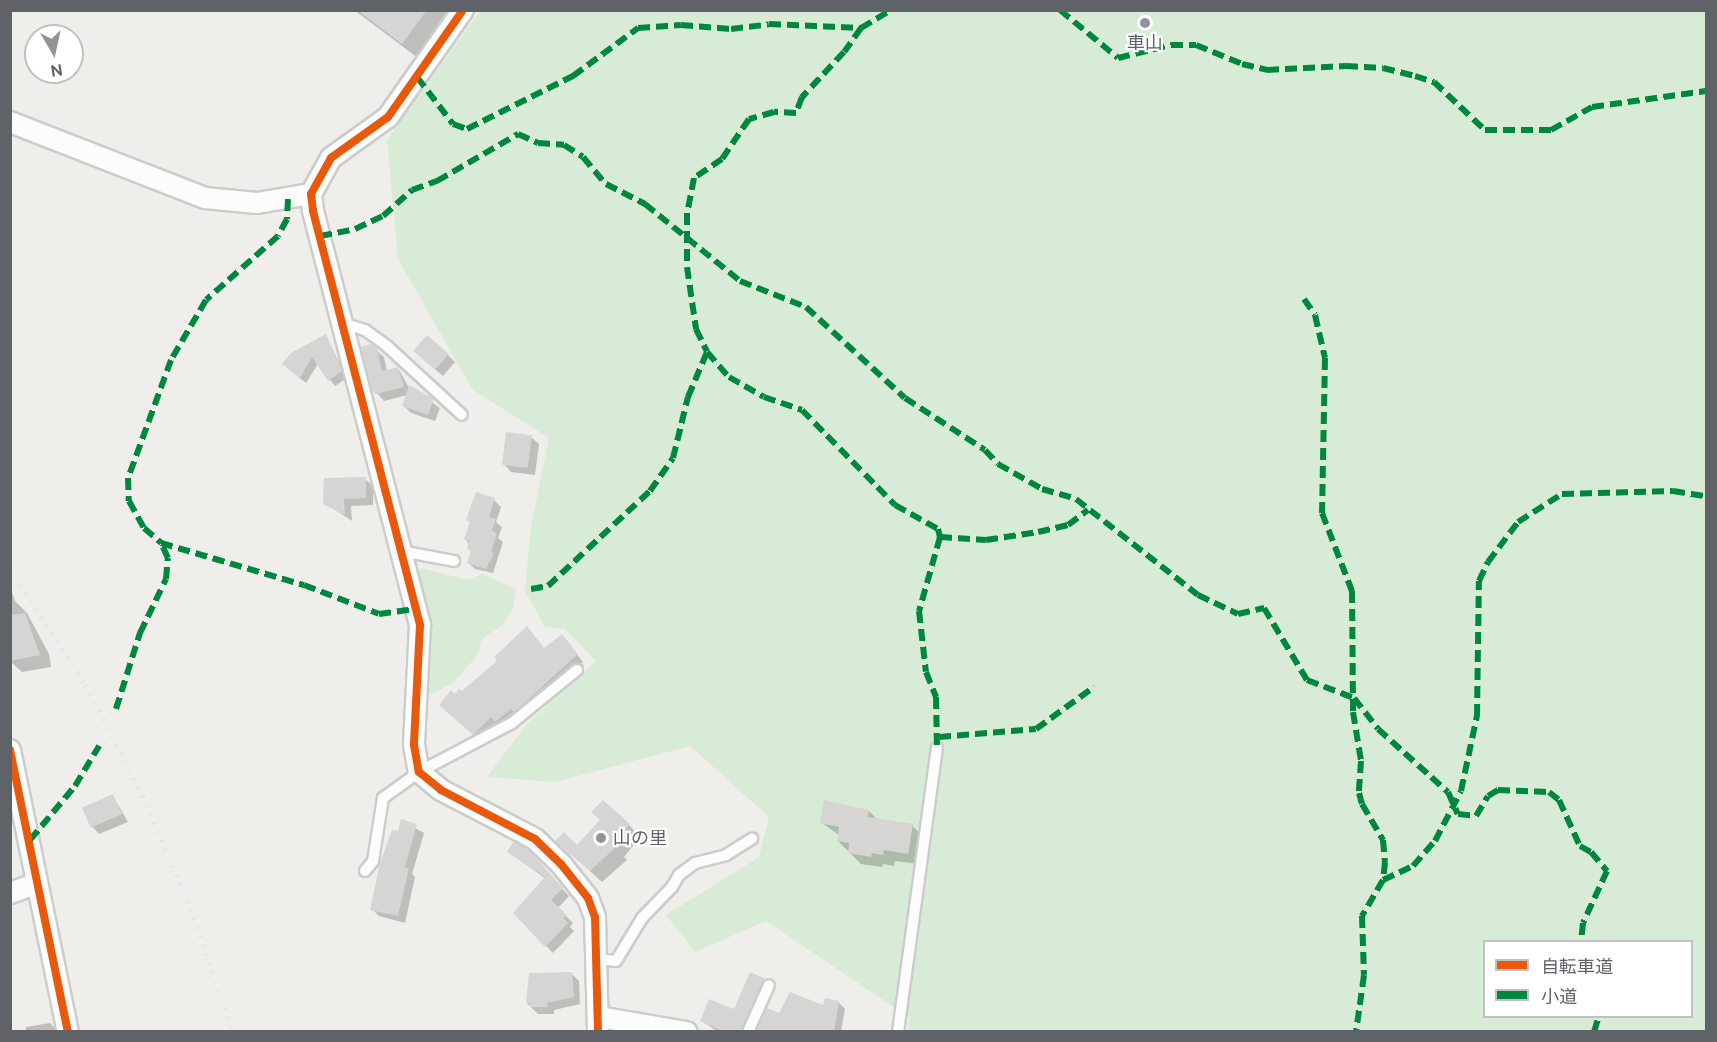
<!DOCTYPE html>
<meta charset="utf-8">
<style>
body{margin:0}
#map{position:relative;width:1717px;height:1042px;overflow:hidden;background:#efeeea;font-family:"DM Sans","Noto Sans JP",sans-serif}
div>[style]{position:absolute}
.green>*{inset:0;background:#d8ebd6}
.shadow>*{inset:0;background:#0003}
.stream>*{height:5px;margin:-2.5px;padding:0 2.5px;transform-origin:2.5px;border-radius:2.5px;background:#bfe0f9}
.building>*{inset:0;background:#d6d5d3;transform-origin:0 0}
.roads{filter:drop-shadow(2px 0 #cbcccc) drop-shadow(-2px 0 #cbcccc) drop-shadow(0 2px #cbcccc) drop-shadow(0 -2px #cbcccc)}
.service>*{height:10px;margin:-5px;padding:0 5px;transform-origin:5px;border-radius:5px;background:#fdfcfc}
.minor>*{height:20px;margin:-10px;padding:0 10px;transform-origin:10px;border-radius:10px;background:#fdfcfc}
.rail>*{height:4.5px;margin-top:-2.25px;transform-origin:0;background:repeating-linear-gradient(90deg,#e4e4e4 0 1.5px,transparent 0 9.5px)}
.quiet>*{height:6px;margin-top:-3px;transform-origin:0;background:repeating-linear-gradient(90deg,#00873e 0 12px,transparent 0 18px)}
.cycleway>*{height:8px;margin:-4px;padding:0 4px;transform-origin:4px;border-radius:4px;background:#e8590c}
.dots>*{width:16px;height:16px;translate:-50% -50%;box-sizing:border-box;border:3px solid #fff;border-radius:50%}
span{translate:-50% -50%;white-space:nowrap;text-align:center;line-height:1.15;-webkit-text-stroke:4.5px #fff;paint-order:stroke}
.poi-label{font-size:18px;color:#5f6368}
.left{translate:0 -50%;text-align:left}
.frame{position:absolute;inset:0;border:12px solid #5f6368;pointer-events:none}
.legend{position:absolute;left:1483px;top:940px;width:210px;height:78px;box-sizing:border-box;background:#fff;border:2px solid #bfc1c3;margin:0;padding:8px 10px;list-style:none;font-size:18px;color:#5f6368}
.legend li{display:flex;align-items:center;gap:12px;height:30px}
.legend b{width:30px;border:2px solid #bfc1c3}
.north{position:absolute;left:24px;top:24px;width:60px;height:60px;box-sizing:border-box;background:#fff;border:2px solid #bfc1c3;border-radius:50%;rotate:171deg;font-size:16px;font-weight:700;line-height:24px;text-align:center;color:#5f6368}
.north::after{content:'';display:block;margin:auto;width:21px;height:27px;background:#919496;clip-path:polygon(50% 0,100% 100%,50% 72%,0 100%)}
</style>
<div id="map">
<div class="green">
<div style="clip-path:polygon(evenodd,480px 11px,1706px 11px,1706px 1031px,907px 1031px,910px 1018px,766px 921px,695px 952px,666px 915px,759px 857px,769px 817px,690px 746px,555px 782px,487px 777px,526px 725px,596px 661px,565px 629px,545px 627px,525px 591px,531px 527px,549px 438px,473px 390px,398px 259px,387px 140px,480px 11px,1484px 942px,1692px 942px,1692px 1016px,1484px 1016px,1484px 942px)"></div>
<div style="clip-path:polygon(421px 568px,467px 580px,482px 574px,516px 589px,513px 608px,504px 624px,482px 639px,476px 657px,453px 683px,431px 694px,424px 685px,416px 577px)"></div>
</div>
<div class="shadow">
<div style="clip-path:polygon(354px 10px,453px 10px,418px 58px)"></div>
<div style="clip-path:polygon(326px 336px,347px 378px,335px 386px,318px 364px,306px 383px,290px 370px)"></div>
<div style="clip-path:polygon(376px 350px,384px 357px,387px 371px,398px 368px,408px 386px,440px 408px,435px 421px,411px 413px,403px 405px,407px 395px,384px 401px,377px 393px)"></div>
<div style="clip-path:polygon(448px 355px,455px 362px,443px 376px,422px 358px)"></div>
<div style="clip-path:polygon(531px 437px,539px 444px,535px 475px,511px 472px,504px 464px)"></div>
<div style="clip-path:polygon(365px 479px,373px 486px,373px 505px,351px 506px,352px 521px,325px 503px)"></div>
<div style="clip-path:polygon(494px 500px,501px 507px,496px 522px,502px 527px,498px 538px,503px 542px,493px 573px,475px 569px,469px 563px,472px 552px,466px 539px)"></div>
<div style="clip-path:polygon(10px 586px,15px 601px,27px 613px,49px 654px,51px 667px,22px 672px,10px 661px)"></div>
<div style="clip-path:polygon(568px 643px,583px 662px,536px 705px,503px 727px,498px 723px,480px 741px,447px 711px,455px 696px,545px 649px)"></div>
<div style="clip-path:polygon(113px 796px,128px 822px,99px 834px,92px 826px)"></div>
<div style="clip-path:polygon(869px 811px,878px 820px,912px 825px,923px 837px,919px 864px,895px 861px,894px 866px,883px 864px,882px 867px,861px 864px,838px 841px,839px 835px,822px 823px)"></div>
<div style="clip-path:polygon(402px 821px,424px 833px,412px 874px,415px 877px,405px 923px,379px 916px,372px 909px)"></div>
<div style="clip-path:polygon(629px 825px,640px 837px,624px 857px,627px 860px,602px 882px,557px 841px,577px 847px)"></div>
<div style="clip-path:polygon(527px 850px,569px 896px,558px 908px,573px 923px,570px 927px,574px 931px,553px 953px,515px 913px,546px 879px,509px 852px)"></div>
<div style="clip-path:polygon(572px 974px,579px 981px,580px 1004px,554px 1010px,554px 1014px,538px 1014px,527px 1003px)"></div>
<div style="clip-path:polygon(763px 979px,770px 986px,750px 1032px,718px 1032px,702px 1021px,735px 1011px)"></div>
<div style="clip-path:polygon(838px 1002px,845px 1009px,841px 1032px,758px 1032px,780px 1015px)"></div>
<div style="clip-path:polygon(50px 1023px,58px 1032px,26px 1032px,26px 1027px)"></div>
</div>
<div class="stream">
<div style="left:1705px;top:1032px;width:3px;rotate:-72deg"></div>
</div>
<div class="building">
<div style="clip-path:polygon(357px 10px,427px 10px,402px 44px)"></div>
<div style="clip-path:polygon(326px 334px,342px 371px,328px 381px,312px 357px,300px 378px,282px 364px,291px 353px)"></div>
<div style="left:427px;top:335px;width:29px;height:21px;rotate:41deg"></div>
<div style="clip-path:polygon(371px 344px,377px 348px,382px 371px,398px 367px,404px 387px,376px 394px,372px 391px,361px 347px)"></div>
<div style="clip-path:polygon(409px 385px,434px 399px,428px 415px,402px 406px)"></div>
<div style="left:506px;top:432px;width:26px;height:33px;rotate:7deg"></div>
<div style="clip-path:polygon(366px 477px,366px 498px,344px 499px,345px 515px,323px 504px,324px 478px)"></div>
<div style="clip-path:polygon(476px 492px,495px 498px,489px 517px,496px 519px,492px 530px,497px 534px,491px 552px,494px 553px,486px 569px,467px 563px,471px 551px,467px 549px,469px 541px,464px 539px,470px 522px,466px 520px)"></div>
<div style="clip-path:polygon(25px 613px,40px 655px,10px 661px,10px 615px)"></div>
<div style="clip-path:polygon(527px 626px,544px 648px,562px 634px,578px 654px,514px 712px,511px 709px,495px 722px,491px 717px,473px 735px,439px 705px,451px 690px,455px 694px,459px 689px,462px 691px,497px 661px,494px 657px)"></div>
<div style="left:113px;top:794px;width:22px;height:34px;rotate:66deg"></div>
<div style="clip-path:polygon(603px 800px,630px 824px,614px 845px,616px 847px,590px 871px,555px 841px,564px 832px,577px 845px,600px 820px,591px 812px)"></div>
<div style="clip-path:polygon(824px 800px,869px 810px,868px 817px,913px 824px,908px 854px,884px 850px,883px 855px,872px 853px,871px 857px,848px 853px,849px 843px,837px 841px,839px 827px,820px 823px)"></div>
<div style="clip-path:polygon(401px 819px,417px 824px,405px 867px,409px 868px,398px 916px,370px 910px,380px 863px,392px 830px,398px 831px)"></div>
<div style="clip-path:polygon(514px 841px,528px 849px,563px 888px,551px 900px,567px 915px,563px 918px,568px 923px,545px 947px,513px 913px,545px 877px,507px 852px)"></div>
<div style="clip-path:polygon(572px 972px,574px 997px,547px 1003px,548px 1007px,530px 1007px,530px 1003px,526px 1003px,529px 973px)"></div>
<div style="clip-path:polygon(750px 972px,764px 978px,741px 1032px,725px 1032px,700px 1021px,709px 999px,734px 1009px)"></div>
<div style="clip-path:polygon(790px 992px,823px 1005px,825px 998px,839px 1001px,834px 1032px,756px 1032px,767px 1008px,779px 1013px)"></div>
</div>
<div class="roads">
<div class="service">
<div style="left:342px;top:323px;width:24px;rotate:17deg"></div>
<div style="left:365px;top:330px;width:29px;rotate:36deg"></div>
<div style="left:388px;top:347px;width:100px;rotate:42.6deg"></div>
<div style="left:401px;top:551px;width:54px;rotate:10.7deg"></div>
<div style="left:365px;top:871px;width:13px;rotate:-51deg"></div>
<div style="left:373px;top:861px;width:64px;rotate:-81deg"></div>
<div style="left:383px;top:798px;width:44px;rotate:-35.8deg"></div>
<div style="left:419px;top:772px;width:105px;rotate:-27.8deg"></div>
<div style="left:512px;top:723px;width:84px;rotate:-39.2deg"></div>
<div style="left:597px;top:959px;width:19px;rotate:6deg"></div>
<div style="left:616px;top:961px;width:50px;rotate:-58.8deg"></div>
<div style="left:642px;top:918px;width:43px;rotate:-45.9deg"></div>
<div style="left:672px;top:887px;width:14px;rotate:-60deg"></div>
<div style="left:679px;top:875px;width:20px;rotate:-37deg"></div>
<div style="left:695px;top:863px;width:32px;rotate:-14deg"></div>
<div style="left:726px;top:855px;width:31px;rotate:-32deg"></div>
<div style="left:748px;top:1032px;width:51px;rotate:-65.9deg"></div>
<div style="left:898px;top:1032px;width:287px;rotate:-82.2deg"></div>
</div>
<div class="minor">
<div style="left:463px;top:10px;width:131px;rotate:125deg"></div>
<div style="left:388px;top:117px;width:70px;rotate:144.3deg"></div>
<div style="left:331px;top:158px;width:41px;rotate:119.1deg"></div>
<div style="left:311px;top:194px;width:17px;rotate:83deg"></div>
<div style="left:313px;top:211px;width:428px;rotate:75.5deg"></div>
<div style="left:420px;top:625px;width:120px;rotate:92.9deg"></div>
<div style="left:414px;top:745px;width:27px;rotate:80deg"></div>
<div style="left:419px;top:772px;width:28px;rotate:39deg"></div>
<div style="left:441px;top:790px;width:106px;rotate:27.5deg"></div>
<div style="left:535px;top:839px;width:36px;rotate:44deg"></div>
<div style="left:561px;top:864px;width:43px;rotate:51.5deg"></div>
<div style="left:588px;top:898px;width:20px;rotate:70deg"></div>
<div style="left:595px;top:917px;width:115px;rotate:88.5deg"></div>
<div style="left:10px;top:122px;width:209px;rotate:21.3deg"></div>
<div style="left:205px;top:198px;width:52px;rotate:5.5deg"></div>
<div style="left:257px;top:203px;width:55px;rotate:-9.5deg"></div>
<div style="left:10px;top:750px;width:288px;rotate:78.4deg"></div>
<div style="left:10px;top:893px;width:27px;rotate:-20deg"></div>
<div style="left:599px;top:1017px;width:89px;rotate:9.7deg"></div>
</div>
</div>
<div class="rail">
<div style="left:10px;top:569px;width:139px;rotate:56.8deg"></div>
<div style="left:86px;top:685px;width:125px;rotate:62.8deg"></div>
<div style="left:143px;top:796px;width:123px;rotate:67deg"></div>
<div style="left:191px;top:909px;width:130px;rotate:71.1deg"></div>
</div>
<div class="quiet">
<div style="left:1060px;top:10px;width:75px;rotate:39.6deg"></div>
<div style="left:1118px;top:58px;width:55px;rotate:-13.8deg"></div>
<div style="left:1171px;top:45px;width:25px"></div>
<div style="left:1196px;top:45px;width:50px;rotate:22.4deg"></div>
<div style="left:1242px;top:64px;width:26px;rotate:13deg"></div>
<div style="left:1267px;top:70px;width:79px;rotate:-2.9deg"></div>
<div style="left:1346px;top:66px;width:37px;rotate:3deg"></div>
<div style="left:1383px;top:68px;width:33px;rotate:14deg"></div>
<div style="left:1415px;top:76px;width:20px;rotate:18deg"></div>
<div style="left:1434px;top:82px;width:70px;rotate:43.3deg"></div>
<div style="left:1485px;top:130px;width:66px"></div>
<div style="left:1551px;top:130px;width:47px;rotate:-29.3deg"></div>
<div style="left:1592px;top:107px;width:115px;rotate:-8deg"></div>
<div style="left:861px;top:28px;width:35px;rotate:-31deg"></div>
<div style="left:417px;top:77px;width:59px;rotate:52.5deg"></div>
<div style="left:453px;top:124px;width:15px;rotate:20deg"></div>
<div style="left:467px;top:129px;width:119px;rotate:-26.6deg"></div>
<div style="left:573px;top:76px;width:81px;rotate:-36.4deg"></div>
<div style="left:638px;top:28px;width:43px;rotate:-4deg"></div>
<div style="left:681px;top:25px;width:50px;rotate:4.6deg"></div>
<div style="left:731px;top:29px;width:38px;rotate:-7deg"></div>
<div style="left:769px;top:24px;width:92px;rotate:2.5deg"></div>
<div style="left:861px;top:28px;width:29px;rotate:125deg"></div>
<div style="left:844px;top:52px;width:62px;rotate:133deg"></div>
<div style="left:802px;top:97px;width:17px;rotate:111deg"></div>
<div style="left:796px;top:113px;width:22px;rotate:-177deg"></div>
<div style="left:774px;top:112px;width:26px;rotate:164deg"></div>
<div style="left:749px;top:119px;width:48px;rotate:124deg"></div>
<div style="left:722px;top:159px;width:34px;rotate:146deg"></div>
<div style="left:694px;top:178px;width:36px;rotate:101deg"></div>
<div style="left:687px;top:213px;width:54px;rotate:90deg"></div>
<div style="left:687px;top:267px;width:63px;rotate:81.7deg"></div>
<div style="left:696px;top:329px;width:25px;rotate:64deg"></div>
<div style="left:707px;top:352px;width:33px;rotate:49deg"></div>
<div style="left:729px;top:377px;width:40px;rotate:29.7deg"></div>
<div style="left:764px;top:397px;width:40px;rotate:18.9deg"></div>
<div style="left:802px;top:410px;width:133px;rotate:45.6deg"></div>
<div style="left:895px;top:505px;width:49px;rotate:29.2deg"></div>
<div style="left:938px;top:529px;width:8px;rotate:76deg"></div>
<div style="left:940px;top:537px;width:77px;rotate:105.8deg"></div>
<div style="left:919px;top:611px;width:61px;rotate:83.5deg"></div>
<div style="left:926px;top:672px;width:27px;rotate:68deg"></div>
<div style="left:936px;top:697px;width:51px;rotate:88.9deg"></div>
<div style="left:288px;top:199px;width:20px;rotate:93deg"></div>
<div style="left:287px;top:219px;width:19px;rotate:118deg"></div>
<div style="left:278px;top:236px;width:96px;rotate:138.4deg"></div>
<div style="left:206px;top:300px;width:69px;rotate:120.3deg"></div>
<div style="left:171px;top:360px;width:126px;rotate:110deg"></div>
<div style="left:128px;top:478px;width:23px;rotate:88deg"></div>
<div style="left:129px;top:501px;width:31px;rotate:61deg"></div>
<div style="left:144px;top:528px;width:23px;rotate:41deg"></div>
<div style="left:161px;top:543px;width:149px;rotate:16.4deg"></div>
<div style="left:304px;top:585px;width:80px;rotate:21.1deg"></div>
<div style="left:379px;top:614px;width:36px;rotate:-8deg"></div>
<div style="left:320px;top:236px;width:36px;rotate:-11deg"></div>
<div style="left:355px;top:229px;width:31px;rotate:-25deg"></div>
<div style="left:383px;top:216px;width:39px;rotate:-42deg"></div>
<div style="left:412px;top:190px;width:27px;rotate:-20deg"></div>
<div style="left:437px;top:181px;width:94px;rotate:-30.1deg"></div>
<div style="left:518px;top:134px;width:22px;rotate:24deg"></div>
<div style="left:538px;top:143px;width:26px;rotate:4deg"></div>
<div style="left:564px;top:145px;width:22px;rotate:32deg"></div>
<div style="left:583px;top:157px;width:35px;rotate:50deg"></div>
<div style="left:606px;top:184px;width:44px;rotate:27.1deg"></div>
<div style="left:645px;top:204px;width:122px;rotate:39deg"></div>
<div style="left:740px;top:281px;width:71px;rotate:21.5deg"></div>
<div style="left:806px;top:307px;width:134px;rotate:42.6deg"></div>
<div style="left:905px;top:398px;width:95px;rotate:33deg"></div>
<div style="left:985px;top:450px;width:19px;rotate:47deg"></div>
<div style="left:998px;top:464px;width:51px;rotate:29.6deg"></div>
<div style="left:1042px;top:489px;width:35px;rotate:16deg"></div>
<div style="left:1076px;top:499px;width:155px;rotate:38.2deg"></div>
<div style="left:1198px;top:595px;width:44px;rotate:25.4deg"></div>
<div style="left:1238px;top:614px;width:27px;rotate:-13deg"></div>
<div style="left:1264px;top:608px;width:84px;rotate:59.2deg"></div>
<div style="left:1307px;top:680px;width:50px;rotate:21deg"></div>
<div style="left:1354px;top:698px;width:39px;rotate:52deg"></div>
<div style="left:1378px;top:729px;width:94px;rotate:42deg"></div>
<div style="left:1448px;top:792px;width:24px;rotate:66deg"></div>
<div style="left:1458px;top:814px;width:18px;rotate:6deg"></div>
<div style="left:1476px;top:816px;width:23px;rotate:-59deg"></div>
<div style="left:1488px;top:796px;width:12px;rotate:-31deg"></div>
<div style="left:1498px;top:790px;width:51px;rotate:2.2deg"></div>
<div style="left:1549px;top:792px;width:13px;rotate:39deg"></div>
<div style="left:1559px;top:800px;width:51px;rotate:65.5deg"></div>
<div style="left:1580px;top:846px;width:13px;rotate:29deg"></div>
<div style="left:1591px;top:852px;width:25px;rotate:50deg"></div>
<div style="left:1607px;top:871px;width:57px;rotate:114.8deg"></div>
<div style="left:1583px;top:923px;width:19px;rotate:96deg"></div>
<div style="left:1304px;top:299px;width:19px;rotate:55deg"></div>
<div style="left:1315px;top:315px;width:44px;rotate:76.9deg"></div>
<div style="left:1325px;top:358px;width:155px;rotate:91.1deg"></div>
<div style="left:1322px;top:513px;width:84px;rotate:69deg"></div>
<div style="left:1352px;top:591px;width:121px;rotate:89.5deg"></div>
<div style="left:1353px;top:712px;width:50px;rotate:80.7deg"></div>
<div style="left:1361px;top:761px;width:32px;rotate:94deg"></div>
<div style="left:1359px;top:793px;width:11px;rotate:75deg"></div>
<div style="left:1362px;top:804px;width:42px;rotate:59.7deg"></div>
<div style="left:1383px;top:840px;width:22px;rotate:85deg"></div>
<div style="left:1385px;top:862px;width:18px;rotate:96deg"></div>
<div style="left:1383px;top:880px;width:42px;rotate:120.3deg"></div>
<div style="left:1362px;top:916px;width:59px;rotate:88.1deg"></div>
<div style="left:1364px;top:975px;width:58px;rotate:98deg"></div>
<div style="left:940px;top:537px;width:46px;rotate:3.7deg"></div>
<div style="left:986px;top:540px;width:53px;rotate:-8.7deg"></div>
<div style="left:1038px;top:532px;width:31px;rotate:-13deg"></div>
<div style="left:1068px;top:525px;width:25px;rotate:-37deg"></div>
<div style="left:531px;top:589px;width:17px;rotate:-10deg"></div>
<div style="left:548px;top:586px;width:139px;rotate:-43deg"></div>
<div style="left:650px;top:491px;width:40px;rotate:-55.1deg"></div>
<div style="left:673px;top:458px;width:63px;rotate:-76.2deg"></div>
<div style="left:688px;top:397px;width:49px;rotate:-67.1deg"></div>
<div style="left:116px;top:709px;width:80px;rotate:-72.5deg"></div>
<div style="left:140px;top:633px;width:60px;rotate:-64.3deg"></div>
<div style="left:166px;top:579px;width:21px;rotate:-85deg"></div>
<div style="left:168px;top:558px;width:17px;rotate:-115deg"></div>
<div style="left:939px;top:737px;width:97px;rotate:-4.7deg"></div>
<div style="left:1036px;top:729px;width:72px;rotate:-35.9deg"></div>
<div style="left:30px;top:840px;width:70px;rotate:-50.2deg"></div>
<div style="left:75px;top:786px;width:47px;rotate:-59deg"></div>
<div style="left:1383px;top:880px;width:33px;rotate:-25deg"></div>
<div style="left:1413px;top:866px;width:33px;rotate:-49deg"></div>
<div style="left:1435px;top:841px;width:56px;rotate:-62.5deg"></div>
<div style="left:1461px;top:791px;width:77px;rotate:-78deg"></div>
<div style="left:1477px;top:716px;width:135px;rotate:-89.2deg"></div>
<div style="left:1479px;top:581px;width:21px;rotate:-65deg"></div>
<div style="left:1488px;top:562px;width:50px;rotate:-53.1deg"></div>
<div style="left:1518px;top:522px;width:52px;rotate:-32.5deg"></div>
<div style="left:1562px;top:494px;width:111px;rotate:-1.5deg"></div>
<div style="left:1673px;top:491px;width:33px;rotate:9deg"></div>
<div style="left:1594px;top:1032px;width:17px;rotate:-73deg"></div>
</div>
<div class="cycleway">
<div style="left:463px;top:10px;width:131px;rotate:125deg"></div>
<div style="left:388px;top:117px;width:70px;rotate:144.3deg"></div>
<div style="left:331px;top:158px;width:41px;rotate:119.1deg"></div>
<div style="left:311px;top:194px;width:17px;rotate:83deg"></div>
<div style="left:313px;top:211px;width:428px;rotate:75.5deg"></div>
<div style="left:420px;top:625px;width:120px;rotate:92.9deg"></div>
<div style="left:414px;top:745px;width:27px;rotate:80deg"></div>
<div style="left:419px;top:772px;width:28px;rotate:39deg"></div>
<div style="left:441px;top:790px;width:106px;rotate:27.5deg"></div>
<div style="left:535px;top:839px;width:36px;rotate:44deg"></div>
<div style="left:561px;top:864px;width:43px;rotate:51.5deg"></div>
<div style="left:588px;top:898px;width:20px;rotate:70deg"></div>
<div style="left:595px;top:917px;width:115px;rotate:88.5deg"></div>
<div style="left:10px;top:750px;width:288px;rotate:78.4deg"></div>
</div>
<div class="dots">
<div style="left:1145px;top:23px;background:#919496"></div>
<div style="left:601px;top:838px;background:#919496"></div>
</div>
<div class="poi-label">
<span style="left:1145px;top:43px">車山</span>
<span class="left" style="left:613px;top:838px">山の里</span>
</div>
<div class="frame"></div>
<ul class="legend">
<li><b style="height:8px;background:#e8590c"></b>自転車道</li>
<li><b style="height:8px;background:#00873e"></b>小道</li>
</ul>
<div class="north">N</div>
</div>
